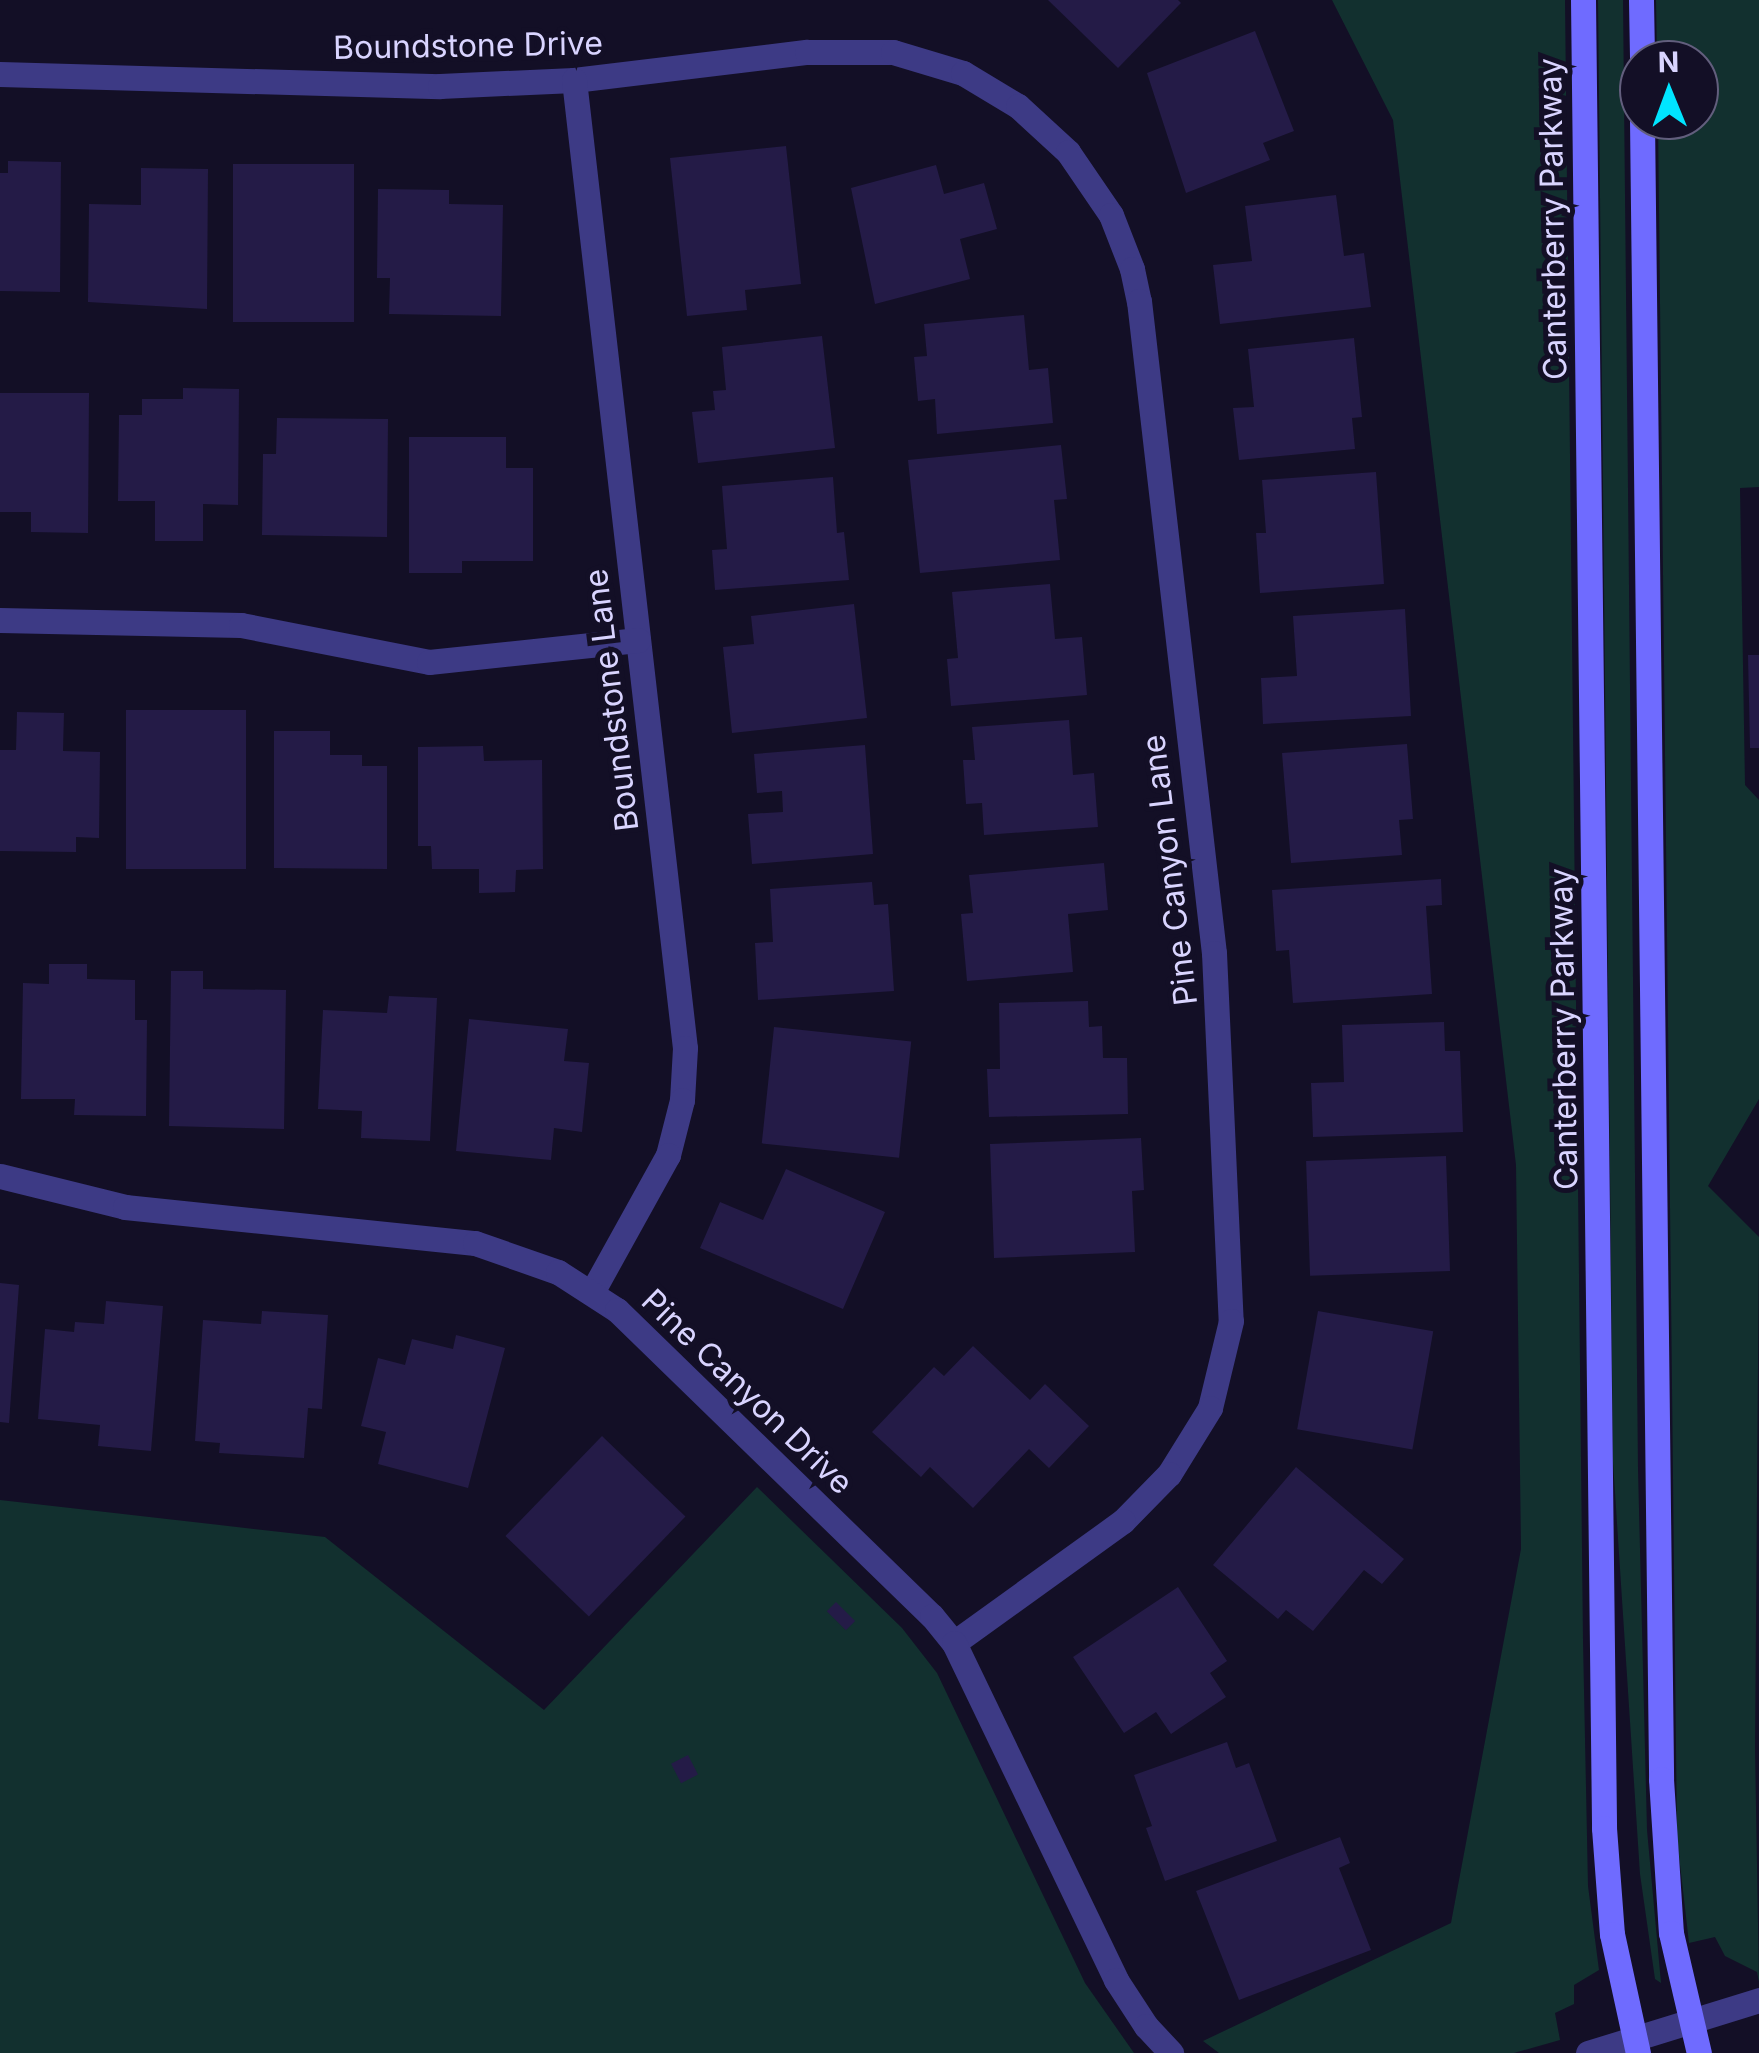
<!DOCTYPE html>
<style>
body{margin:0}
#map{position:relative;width:1759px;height:2053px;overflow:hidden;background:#130f26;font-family:Inter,sans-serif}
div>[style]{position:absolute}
.green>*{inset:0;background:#12302f}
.building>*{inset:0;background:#241b47;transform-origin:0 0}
.street>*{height:25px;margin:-12.5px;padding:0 12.5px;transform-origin:12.5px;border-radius:12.5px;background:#3d3a85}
.secondary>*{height:25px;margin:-12.5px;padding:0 12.5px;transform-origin:12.5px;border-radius:12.5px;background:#6f6bff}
span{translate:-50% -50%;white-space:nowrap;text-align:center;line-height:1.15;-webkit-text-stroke:10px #130f26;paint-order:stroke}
.street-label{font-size:32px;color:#d9d4ff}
.north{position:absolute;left:1619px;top:40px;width:100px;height:100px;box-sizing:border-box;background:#130f26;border:2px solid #625e7d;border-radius:50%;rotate:359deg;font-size:28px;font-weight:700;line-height:40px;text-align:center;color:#d9d4ff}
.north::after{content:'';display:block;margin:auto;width:35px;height:45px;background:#00e5ff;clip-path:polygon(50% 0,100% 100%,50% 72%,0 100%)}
</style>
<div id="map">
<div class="green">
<div style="clip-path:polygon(1332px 0,1565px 0,1583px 1641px,1588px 1886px,1599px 1970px,1574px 1985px,1574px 2004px,1555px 2013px,1560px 2040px,1514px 2053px,1219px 2053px,1203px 2041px,1451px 1923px,1521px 1549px,1516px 1165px,1393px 120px)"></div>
<div style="clip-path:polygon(1598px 0,1623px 0,1638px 1469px,1647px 1830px,1661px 1983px,1655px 1979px,1640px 1874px,1613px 1462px)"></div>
<div style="clip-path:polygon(1656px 0,1759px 0,1759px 487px,1740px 488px,1745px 785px,1759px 800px,1759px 1099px,1708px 1186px,1759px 1237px,1755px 1749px,1759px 1982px,1757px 1972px,1725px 1956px,1715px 1937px,1689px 1943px,1677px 1838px,1658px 120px,1699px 120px,1699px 60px,1657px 60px)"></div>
<div style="clip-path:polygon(757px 1487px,902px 1628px,937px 1673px,1085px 1983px,1134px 2053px,0 2053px,0 1500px,325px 1537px,544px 1710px)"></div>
</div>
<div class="building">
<div style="clip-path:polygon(1048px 0,1178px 0,1181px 3px,1118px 68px)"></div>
<div style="clip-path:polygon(1255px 31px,1294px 131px,1263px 143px,1270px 160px,1186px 193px,1147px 73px)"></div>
<div style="clip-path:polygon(786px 146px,801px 284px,745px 290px,747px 310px,687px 316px,670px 158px)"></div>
<div style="clip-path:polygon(8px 161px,61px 162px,60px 292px,0 291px,0 173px,8px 173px)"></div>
<div style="left:233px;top:164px;width:121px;height:158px"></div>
<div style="clip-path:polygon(936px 165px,944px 194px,984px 183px,997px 229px,960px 239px,970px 279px,875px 304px,851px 188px)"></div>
<div style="clip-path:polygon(141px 168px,208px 169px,207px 309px,88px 302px,89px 204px,141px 205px)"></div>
<div style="clip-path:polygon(378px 189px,449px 190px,449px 204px,503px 205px,501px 316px,389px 314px,390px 278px,377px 278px)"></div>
<div style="clip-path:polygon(1336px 195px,1344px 256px,1364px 253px,1371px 307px,1220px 324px,1213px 265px,1252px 261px,1245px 206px)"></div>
<div style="clip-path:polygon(1024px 315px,1029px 370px,1048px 368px,1053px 423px,937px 434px,935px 399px,918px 401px,914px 357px,927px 356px,924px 324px)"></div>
<div style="clip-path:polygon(822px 336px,835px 448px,698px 463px,692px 412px,715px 410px,713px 391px,726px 390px,722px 347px)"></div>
<div style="clip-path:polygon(1354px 338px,1362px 417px,1352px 418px,1355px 449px,1239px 460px,1233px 408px,1254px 407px,1248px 349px)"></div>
<div style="clip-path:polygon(183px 388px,239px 389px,238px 505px,203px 504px,203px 541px,155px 541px,155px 501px,118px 501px,119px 415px,142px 415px,142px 399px,183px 399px)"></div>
<div style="clip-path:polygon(0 393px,89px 393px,88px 533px,31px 532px,31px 512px,0 512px)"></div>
<div style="clip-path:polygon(277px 418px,388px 419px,387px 537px,262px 535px,263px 454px,276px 454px)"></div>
<div style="clip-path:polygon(409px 437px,506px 437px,506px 468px,533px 468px,533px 561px,462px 561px,462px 573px,409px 573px)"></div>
<div style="clip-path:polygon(1061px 445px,1067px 499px,1054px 500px,1060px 560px,920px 573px,908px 460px)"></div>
<div style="clip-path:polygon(1376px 472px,1384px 584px,1260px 593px,1256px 533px,1266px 533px,1262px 480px)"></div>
<div style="clip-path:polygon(833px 477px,837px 533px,844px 532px,849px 580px,715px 590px,712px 550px,727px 549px,722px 486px)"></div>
<div style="clip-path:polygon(1050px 584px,1055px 639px,1082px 637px,1087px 695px,951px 706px,947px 659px,958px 658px,952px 592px)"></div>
<div style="clip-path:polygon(854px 604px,867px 718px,732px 733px,723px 647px,754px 644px,751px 616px)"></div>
<div style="clip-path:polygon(1405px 609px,1411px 716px,1263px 724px,1261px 678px,1297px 676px,1293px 616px)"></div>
<div style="clip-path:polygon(1748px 655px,1759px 655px,1759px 748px,1750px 748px)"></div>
<div style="left:126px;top:710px;width:120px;height:159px"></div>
<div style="clip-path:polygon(17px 712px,64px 713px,63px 751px,100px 752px,99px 838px,76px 837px,76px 852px,0 851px,0 750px,16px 750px)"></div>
<div style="clip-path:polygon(1069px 720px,1073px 775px,1094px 773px,1098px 827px,984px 835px,982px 803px,966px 804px,963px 760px,975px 760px,972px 727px)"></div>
<div style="clip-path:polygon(274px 731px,330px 731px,330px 755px,362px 755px,362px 766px,387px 766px,387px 869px,274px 868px)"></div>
<div style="clip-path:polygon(1407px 744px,1413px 819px,1399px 820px,1402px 855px,1291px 863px,1282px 753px)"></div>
<div style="clip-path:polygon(865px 745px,873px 854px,752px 864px,748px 814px,783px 812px,782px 791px,757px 793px,754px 754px)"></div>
<div style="clip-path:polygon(483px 746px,484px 761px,542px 760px,543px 869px,516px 870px,515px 892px,479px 893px,479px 869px,432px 869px,431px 846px,418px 846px,418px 747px)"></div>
<div style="clip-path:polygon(1104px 863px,1108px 910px,1068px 914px,1073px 972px,967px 981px,961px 914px,973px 913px,969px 875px)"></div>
<div style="clip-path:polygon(1441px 879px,1442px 905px,1426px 906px,1432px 994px,1293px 1003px,1289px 950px,1276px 951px,1272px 890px)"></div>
<div style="clip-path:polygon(872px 882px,874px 905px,888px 904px,894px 991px,758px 1000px,755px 943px,773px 942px,770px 889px)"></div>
<div style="clip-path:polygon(49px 964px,87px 964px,87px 979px,135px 980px,135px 1020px,147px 1020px,146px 1116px,74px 1115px,75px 1099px,21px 1099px,23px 983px,49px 984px)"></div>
<div style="clip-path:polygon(171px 971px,203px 971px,203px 989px,286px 990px,284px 1129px,169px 1126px)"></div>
<div style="clip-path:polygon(389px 996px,437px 998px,430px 1141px,361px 1138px,362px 1111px,318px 1109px,323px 1010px,387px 1013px)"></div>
<div style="clip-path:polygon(1088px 1001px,1089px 1027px,1102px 1026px,1103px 1058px,1127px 1058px,1128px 1114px,989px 1117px,987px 1069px,1000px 1069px,999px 1003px)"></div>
<div style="clip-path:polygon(469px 1019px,568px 1029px,564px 1061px,589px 1063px,582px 1132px,554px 1128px,551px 1160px,456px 1151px)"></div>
<div style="clip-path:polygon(1444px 1022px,1445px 1051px,1460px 1051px,1463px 1132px,1313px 1137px,1311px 1083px,1344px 1082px,1342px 1025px)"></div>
<div style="left:774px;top:1027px;width:138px;height:117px;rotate:6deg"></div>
<div style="clip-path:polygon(1141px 1138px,1144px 1190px,1132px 1191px,1135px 1252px,994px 1258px,990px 1144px)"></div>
<div style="left:1446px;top:1156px;width:115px;height:140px;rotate:88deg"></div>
<div style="clip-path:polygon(786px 1169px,885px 1212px,843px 1309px,700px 1248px,720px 1202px,763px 1220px)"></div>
<div style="clip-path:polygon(0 1283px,19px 1285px,9px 1423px,0 1422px)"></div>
<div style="clip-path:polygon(106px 1301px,163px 1306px,151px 1451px,98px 1446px,100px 1425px,38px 1419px,45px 1329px,74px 1332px,75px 1322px,104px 1324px)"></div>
<div style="clip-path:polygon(262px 1311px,328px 1315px,322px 1409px,308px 1408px,304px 1458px,219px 1453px,220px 1443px,195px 1441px,203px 1320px,261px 1324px)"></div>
<div style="left:1318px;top:1311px;width:117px;height:120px;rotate:10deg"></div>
<div style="clip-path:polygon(456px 1335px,505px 1348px,468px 1488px,378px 1464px,386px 1432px,361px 1426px,378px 1358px,405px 1365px,412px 1339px,453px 1349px)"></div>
<div style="clip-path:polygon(973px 1346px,1030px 1400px,1045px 1384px,1089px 1426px,1049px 1468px,1029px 1449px,973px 1508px,930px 1467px,921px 1477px,872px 1432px,934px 1367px,944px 1376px)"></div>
<div style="left:602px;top:1436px;width:116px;height:139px;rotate:44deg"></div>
<div style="clip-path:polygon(1296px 1467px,1404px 1559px,1382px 1584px,1364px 1570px,1313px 1631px,1286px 1610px,1278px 1619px,1213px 1565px)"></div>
<div style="clip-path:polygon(1178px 1587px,1227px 1661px,1210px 1673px,1226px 1697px,1171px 1734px,1156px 1712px,1124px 1733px,1073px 1657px)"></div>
<div style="left:836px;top:1602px;width:27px;height:13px;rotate:45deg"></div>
<div style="clip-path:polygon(1227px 1742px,1236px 1768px,1249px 1763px,1277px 1841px,1165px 1881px,1146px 1828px,1152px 1826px,1134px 1775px)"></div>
<div style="left:688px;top:1755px;width:22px;height:19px;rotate:63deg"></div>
<div style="clip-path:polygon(1340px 1837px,1350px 1863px,1339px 1868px,1371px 1950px,1239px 2000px,1196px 1891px)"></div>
</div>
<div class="street">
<div style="left:0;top:74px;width:440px;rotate:1.6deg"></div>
<div style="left:440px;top:86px;width:134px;rotate:-2.6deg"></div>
<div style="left:574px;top:80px;width:235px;rotate:-6.9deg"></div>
<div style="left:807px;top:52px;width:86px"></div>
<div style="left:893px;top:52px;width:73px;rotate:16.7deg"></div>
<div style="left:963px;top:73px;width:64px;rotate:31deg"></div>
<div style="left:1018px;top:106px;width:68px;rotate:42.6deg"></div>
<div style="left:1068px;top:152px;width:76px;rotate:55.7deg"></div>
<div style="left:1111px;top:215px;width:58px;rotate:68.7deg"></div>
<div style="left:1132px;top:269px;width:33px;rotate:78deg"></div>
<div style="left:1139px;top:301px;width:656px;rotate:83.44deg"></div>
<div style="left:1214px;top:953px;width:368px;rotate:87.4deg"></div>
<div style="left:1231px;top:1321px;width:89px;rotate:103.6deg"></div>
<div style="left:1210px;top:1408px;width:78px;rotate:121.8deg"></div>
<div style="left:1169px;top:1474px;width:66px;rotate:134.4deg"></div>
<div style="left:1123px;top:1521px;width:208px;rotate:144.2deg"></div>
<div style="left:574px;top:80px;width:974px;rotate:83.46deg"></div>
<div style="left:685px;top:1048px;width:52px;rotate:93.3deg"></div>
<div style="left:682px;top:1100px;width:57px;rotate:104.3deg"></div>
<div style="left:668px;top:1155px;width:157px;rotate:119deg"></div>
<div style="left:0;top:620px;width:241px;rotate:1.2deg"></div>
<div style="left:241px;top:625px;width:192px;rotate:11.1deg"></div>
<div style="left:429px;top:662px;width:210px;rotate:-6deg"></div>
<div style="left:0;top:1176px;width:129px;rotate:13.9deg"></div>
<div style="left:125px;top:1207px;width:352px;rotate:5.9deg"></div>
<div style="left:475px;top:1243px;width:88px;rotate:19.3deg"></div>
<div style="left:558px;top:1272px;width:70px;rotate:32.8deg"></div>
<div style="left:617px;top:1310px;width:439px;rotate:44.2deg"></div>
<div style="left:932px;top:1616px;width:35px;rotate:51deg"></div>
<div style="left:954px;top:1643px;width:374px;rotate:64.3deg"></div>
<div style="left:1116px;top:1980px;width:55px;rotate:56.9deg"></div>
<div style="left:1146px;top:2026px;width:37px;rotate:47deg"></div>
<div style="left:1588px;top:2053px;width:179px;rotate:-17.2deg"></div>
</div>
<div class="secondary">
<div style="left:1583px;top:0;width:1828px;rotate:89.34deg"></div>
<div style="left:1604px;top:1828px;width:106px;rotate:85.7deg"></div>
<div style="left:1612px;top:1934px;width:122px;rotate:77.7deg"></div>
<div style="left:1641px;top:0;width:60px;rotate:89deg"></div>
<div style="left:1642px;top:120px;width:1659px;rotate:89.34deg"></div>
<div style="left:1661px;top:1779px;width:154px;rotate:86.3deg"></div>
<div style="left:1671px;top:1933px;width:123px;rotate:76.9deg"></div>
</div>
<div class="street-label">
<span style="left:468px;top:46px;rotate:-1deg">Boundstone Drive</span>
<span style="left:1553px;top:219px;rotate:-91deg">Canterberry Parkway</span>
<span style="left:612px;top:700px;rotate:-97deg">Boundstone Lane</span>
<span style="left:1170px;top:870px;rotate:-97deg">Pine Canyon Lane</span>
<span style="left:1564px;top:1029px;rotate:-91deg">Canterberry Parkway</span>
<span style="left:747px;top:1392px;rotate:44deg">Pine Canyon Drive</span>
</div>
<div class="north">N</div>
</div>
